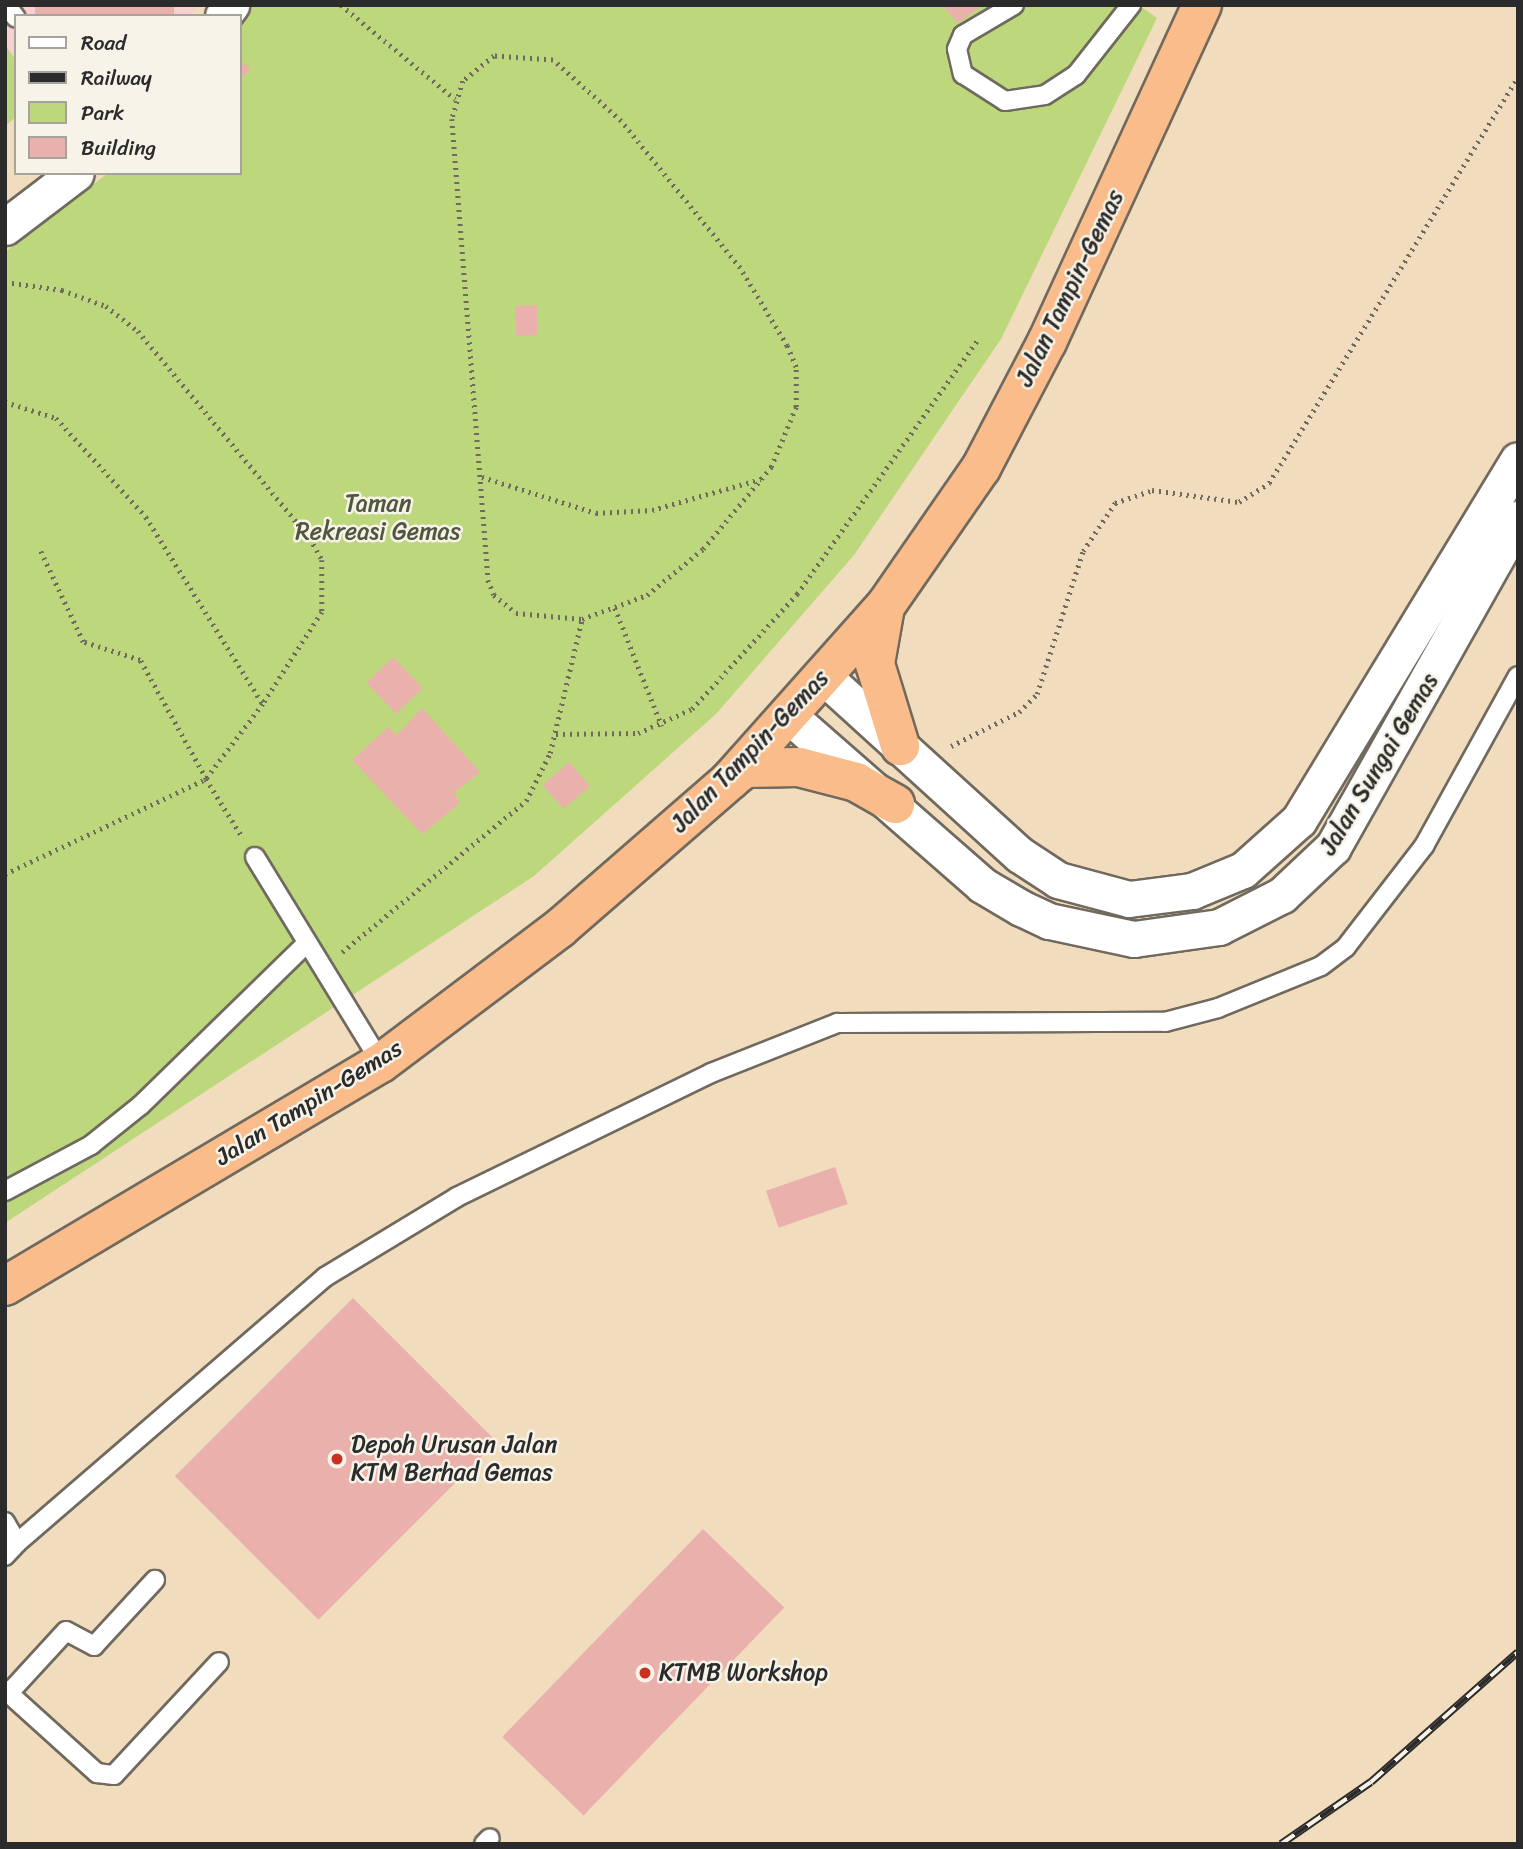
<!DOCTYPE html>
<style>
body{margin:0}
#map{position:relative;width:1523px;height:1849px;overflow:hidden;background:#f1ddbe;font-family:Sriracha,sans-serif}
div>[style]{position:absolute}
.built>*{inset:0;background:#f7d0cf}
.green>*{inset:0;background:#bdd77c}
.building>*{inset:0;background:#eab1ac;transform-origin:0 0}
.path>*{height:4.5px;margin-top:-2.25px;transform-origin:0;background:repeating-linear-gradient(90deg,#70695e 0 2px,transparent 0 7px)}
.roads{filter:drop-shadow(2px 0 #70695e) drop-shadow(-2px 0 #70695e) drop-shadow(0 2px #70695e) drop-shadow(0 -2px #70695e)}
.lane>*{height:18px;margin:-9px;padding:0 9px;transform-origin:9px;border-radius:9px;background:#fff}
.street>*{height:35px;margin:-17.5px;padding:0 17.5px;transform-origin:17.5px;border-radius:17.5px;background:#fff}
.highway>*{height:38px;margin:-19px;padding:0 19px;transform-origin:19px;border-radius:19px;background:#f9bc8a}
.rail>*{height:8px;margin-top:-4px;transform-origin:0;background:repeating-linear-gradient(90deg,#f7f3e8 0 16px,#2b2b2b 0 32px);box-sizing:border-box;border-block:2px solid #2b2b2b}
.dots>*{width:19px;height:19px;translate:-50% -50%;box-sizing:border-box;border:4px solid #f7f3e8;border-radius:50%}
span{translate:-50% -50%;white-space:nowrap;text-align:center;line-height:1.15;-webkit-text-stroke:5px #f7f3e8;paint-order:stroke}
.street-label{font-size:24px;color:#2b2b2b}
.park-label{font-size:24px;color:#50563f}
.poi-label{font-size:24px;color:#2b2b2b}
.left{translate:0 -50%;text-align:left}
.frame{position:absolute;inset:0;border:7px solid #2b2b2b;pointer-events:none}
.legend{position:absolute;left:14px;top:14px;width:228px;height:161px;box-sizing:border-box;background:#f7f3e8;border:2px solid #a5a39c;margin:0;padding:9px 12px;list-style:none;font-size:21px;color:#2b2b2b}
.legend li{display:flex;align-items:center;gap:14px;height:35px}
.legend b{width:35px;border:2px solid #a5a39c}
</style>
<div id="map">
<div class="built">
<div style="clip-path:polygon(5px 5px,199px 5px,189px 16px,16px 16px,16px 59px,5px 45px)"></div>
</div>
<div class="green">
<div style="clip-path:polygon(249px 5px,1139px 5px,1157px 18px,1001px 339px,854px 555px,716px 714px,534px 876px,5px 1223px,5px 252px,108px 173px,240px 173px,239px 16px)"></div>
<div style="clip-path:polygon(5px 45px,16px 60px,16px 117px,5px 126px)"></div>
</div>
<div class="building">
<div style="left:35px;top:5px;width:139px;height:15px"></div>
<div style="clip-path:polygon(942px 5px,983px 5px,958px 23px)"></div>
<div style="clip-path:polygon(240px 60px,251px 69px,240px 79px)"></div>
<div style="left:537px;top:305px;width:30px;height:22px;rotate:88deg"></div>
<div style="left:393px;top:657px;width:43px;height:37px;rotate:46deg"></div>
<div style="clip-path:polygon(422px 708px,480px 772px,454px 793px,460px 803px,422px 834px,352px 760px,388px 727px,397px 735px)"></div>
<div style="left:569px;top:762px;width:32px;height:35px;rotate:49deg"></div>
<div style="left:835px;top:1167px;width:39px;height:73px;rotate:71deg"></div>
<div style="left:353px;top:1298px;width:203px;height:252px;rotate:45deg"></div>
<div style="left:703px;top:1529px;width:113px;height:289px;rotate:44deg"></div>
</div>
<div class="path">
<div style="left:341px;top:5px;width:148px;rotate:39.5deg"></div>
<div style="left:5px;top:282px;width:58px;rotate:8deg"></div>
<div style="left:62px;top:290px;width:47px;rotate:20deg"></div>
<div style="left:106px;top:306px;width:41px;rotate:38deg"></div>
<div style="left:138px;top:331px;width:269px;rotate:50.3deg"></div>
<div style="left:310px;top:538px;width:25px;rotate:61deg"></div>
<div style="left:322px;top:560px;width:52px;rotate:90deg"></div>
<div style="left:322px;top:612px;width:109px;rotate:122.7deg"></div>
<div style="left:5px;top:402px;width:53px;rotate:17.4deg"></div>
<div style="left:56px;top:418px;width:134px;rotate:47.7deg"></div>
<div style="left:146px;top:517px;width:221px;rotate:58deg"></div>
<div style="left:263px;top:704px;width:94px;rotate:127.2deg"></div>
<div style="left:206px;top:779px;width:70px;rotate:57.9deg"></div>
<div style="left:482px;top:477px;width:120px;rotate:17.5deg"></div>
<div style="left:596px;top:513px;width:56px;rotate:-3.1deg"></div>
<div style="left:652px;top:510px;width:113px;rotate:-15.9deg"></div>
<div style="left:615px;top:608px;width:127px;rotate:68.3deg"></div>
<div style="left:556px;top:734px;width:82px;rotate:-0.7deg"></div>
<div style="left:638px;top:733px;width:59px;rotate:-24deg"></div>
<div style="left:692px;top:709px;width:156px;rotate:-47.6deg"></div>
<div style="left:797px;top:594px;width:314px;rotate:-54.6deg"></div>
<div style="left:951px;top:746px;width:76px;rotate:-26.6deg"></div>
<div style="left:1019px;top:712px;width:25px;rotate:-45deg"></div>
<div style="left:1037px;top:694px;width:150px;rotate:-72.2deg"></div>
<div style="left:1083px;top:551px;width:58px;rotate:-56.3deg"></div>
<div style="left:1115px;top:503px;width:39px;rotate:-19deg"></div>
<div style="left:1152px;top:490px;width:88px;rotate:7.9deg"></div>
<div style="left:1239px;top:502px;width:36px;rotate:-32deg"></div>
<div style="left:1269px;top:483px;width:476px;rotate:-58.5deg"></div>
<div style="left:5px;top:874px;width:222px;rotate:-25.3deg"></div>
<div style="left:206px;top:779px;width:136px;rotate:-119deg"></div>
<div style="left:140px;top:660px;width:60px;rotate:-162.5deg"></div>
<div style="left:83px;top:642px;width:104px;rotate:-115.1deg"></div>
<div style="left:342px;top:952px;width:238px;rotate:-39.4deg"></div>
<div style="left:526px;top:801px;width:54px;rotate:-63.4deg"></div>
<div style="left:550px;top:753px;width:138px;rotate:-76.6deg"></div>
<div style="left:582px;top:619px;width:69px;rotate:-20.3deg"></div>
<div style="left:647px;top:595px;width:72px;rotate:-39.4deg"></div>
<div style="left:703px;top:549px;width:107px;rotate:-50.3deg"></div>
<div style="left:771px;top:467px;width:65px;rotate:-67.4deg"></div>
<div style="left:796px;top:407px;width:40px;rotate:-90deg"></div>
<div style="left:796px;top:367px;width:23px;rotate:-113deg"></div>
<div style="left:787px;top:346px;width:91px;rotate:-121.1deg"></div>
<div style="left:740px;top:268px;width:189px;rotate:-129deg"></div>
<div style="left:621px;top:121px;width:91px;rotate:-138.1deg"></div>
<div style="left:553px;top:60px;width:59px;rotate:-176.1deg"></div>
<div style="left:494px;top:56px;width:40px;rotate:141deg"></div>
<div style="left:463px;top:81px;width:40px;rotate:106deg"></div>
<div style="left:452px;top:119px;width:462px;rotate:85.5deg"></div>
<div style="left:488px;top:580px;width:16px;rotate:68deg"></div>
<div style="left:494px;top:595px;width:28px;rotate:39deg"></div>
<div style="left:516px;top:613px;width:66px;rotate:5.2deg"></div>
</div>
<div class="roads">
<div class="lane">
<div style="left:6px;top:5px;width:16px;rotate:52deg"></div>
<div style="left:1014px;top:5px;width:59px;rotate:149.5deg"></div>
<div style="left:963px;top:35px;width:15px;rotate:113deg"></div>
<div style="left:957px;top:49px;width:26px;rotate:77deg"></div>
<div style="left:963px;top:74px;width:50px;rotate:32.7deg"></div>
<div style="left:1005px;top:101px;width:40px;rotate:-8.5deg"></div>
<div style="left:1045px;top:95px;width:37px;rotate:-33deg"></div>
<div style="left:1076px;top:75px;width:89px;rotate:-51.8deg"></div>
<div style="left:255px;top:857px;width:241px;rotate:58.5deg"></div>
<div style="left:5px;top:1191px;width:98px;rotate:-28.1deg"></div>
<div style="left:91px;top:1145px;width:64px;rotate:-38.7deg"></div>
<div style="left:141px;top:1105px;width:232px;rotate:-44.3deg"></div>
<div style="left:5px;top:1522px;width:24px;rotate:60deg"></div>
<div style="left:17px;top:1543px;width:18px;rotate:133deg"></div>
<div style="left:17px;top:1543px;width:407px;rotate:-40.8deg"></div>
<div style="left:325px;top:1277px;width:154px;rotate:-31.2deg"></div>
<div style="left:457px;top:1197px;width:283px;rotate:-26deg"></div>
<div style="left:711px;top:1073px;width:136px;rotate:-21.6deg"></div>
<div style="left:837px;top:1023px;width:328px;rotate:-0.2deg"></div>
<div style="left:1165px;top:1022px;width:55px;rotate:-14.8deg"></div>
<div style="left:1218px;top:1008px;width:111px;rotate:-22.2deg"></div>
<div style="left:1321px;top:966px;width:31px;rotate:-37deg"></div>
<div style="left:1346px;top:947px;width:128px;rotate:-52.3deg"></div>
<div style="left:1424px;top:846px;width:194px;rotate:-61.1deg"></div>
<div style="left:5px;top:1690px;width:124px;rotate:42.1deg"></div>
<div style="left:97px;top:1773px;width:17px;rotate:7deg"></div>
<div style="left:114px;top:1775px;width:154px;rotate:-47.1deg"></div>
<div style="left:9px;top:1693px;width:84px;rotate:-47.4deg"></div>
<div style="left:66px;top:1631px;width:32px;rotate:28deg"></div>
<div style="left:94px;top:1646px;width:90px;rotate:-47.3deg"></div>
<div style="left:484px;top:1844px;width:8px;rotate:-45deg"></div>
</div>
<div class="street">
<div style="left:223px;top:16px;width:14px;rotate:-54deg"></div>
<div style="left:5px;top:227px;width:89px;rotate:-37.3deg"></div>
<div style="left:823px;top:676px;width:266px;rotate:42.3deg"></div>
<div style="left:1020px;top:855px;width:45px;rotate:33.3deg"></div>
<div style="left:1058px;top:880px;width:73px;rotate:15deg"></div>
<div style="left:1129px;top:899px;width:64px;rotate:-7.2deg"></div>
<div style="left:1192px;top:891px;width:55px;rotate:-22.4deg"></div>
<div style="left:1243px;top:870px;width:75px;rotate:-41.8deg"></div>
<div style="left:1299px;top:820px;width:421px;rotate:-58.7deg"></div>
<div style="left:788px;top:715px;width:258px;rotate:41.2deg"></div>
<div style="left:982px;top:885px;width:45px;rotate:30.5deg"></div>
<div style="left:1021px;top:908px;width:31px;rotate:25deg"></div>
<div style="left:1049px;top:921px;width:87px;rotate:12deg"></div>
<div style="left:1134px;top:939px;width:86px;rotate:-8deg"></div>
<div style="left:1219px;top:927px;width:71px;rotate:-26.9deg"></div>
<div style="left:1282px;top:895px;width:70px;rotate:-43.3deg"></div>
<div style="left:1333px;top:847px;width:377px;rotate:-60.6deg"></div>
</div>
<div class="highway">
<div style="left:885px;top:607px;width:58px;rotate:100deg"></div>
<div style="left:875px;top:664px;width:86px;rotate:73deg"></div>
<div style="left:730px;top:780px;width:19px;rotate:-39deg"></div>
<div style="left:745px;top:768px;width:54px;rotate:-1.1deg"></div>
<div style="left:799px;top:767px;width:59px;rotate:14.7deg"></div>
<div style="left:856px;top:782px;width:45px;rotate:29.4deg"></div>
<div style="left:5px;top:1286px;width:437px;rotate:-30.7deg"></div>
<div style="left:381px;top:1063px;width:224px;rotate:-37deg"></div>
<div style="left:560px;top:928px;width:225px;rotate:-41deg"></div>
<div style="left:730px;top:780px;width:234px;rotate:-48.3deg"></div>
<div style="left:886px;top:605px;width:167px;rotate:-55.3deg"></div>
<div style="left:981px;top:468px;width:142px;rotate:-62.4deg"></div>
<div style="left:1047px;top:342px;width:371px;rotate:-65.3deg"></div>
</div>
</div>
<div class="rail">
<div style="left:1281px;top:1844px;width:109px;rotate:-34.6deg"></div>
<div style="left:1371px;top:1782px;width:196px;rotate:-41.5deg"></div>
</div>
<div class="dots">
<div style="left:337px;top:1459px;background:#c8321e"></div>
<div style="left:645px;top:1673px;background:#c8321e"></div>
</div>
<div class="street-label">
<span style="left:1070px;top:288px;rotate:-64deg">Jalan Tampin-Gemas</span>
<span style="left:750px;top:751px;rotate:-46deg">Jalan Tampin-Gemas</span>
<span style="left:1379px;top:764px;rotate:-59deg">Jalan Sungai Gemas</span>
<span style="left:309px;top:1103px;rotate:-32deg">Jalan Tampin-Gemas</span>
</div>
<div class="park-label">
<span style="left:378px;top:518px">Taman<br>Rekreasi Gemas</span>
</div>
<div class="poi-label">
<span class="left" style="left:351px;top:1459px">Depoh Urusan Jalan<br>KTM Berhad Gemas</span>
<span class="left" style="left:659px;top:1673px">KTMB Workshop</span>
</div>
<div class="frame"></div>
<ul class="legend">
<li><b style="height:9px;background:#fff"></b>Road</li>
<li><b style="height:9px;background:#2b2b2b"></b>Railway</li>
<li><b style="height:19px;background:#bdd77c"></b>Park</li>
<li><b style="height:19px;background:#eab1ac"></b>Building</li>
</ul>
</div>
